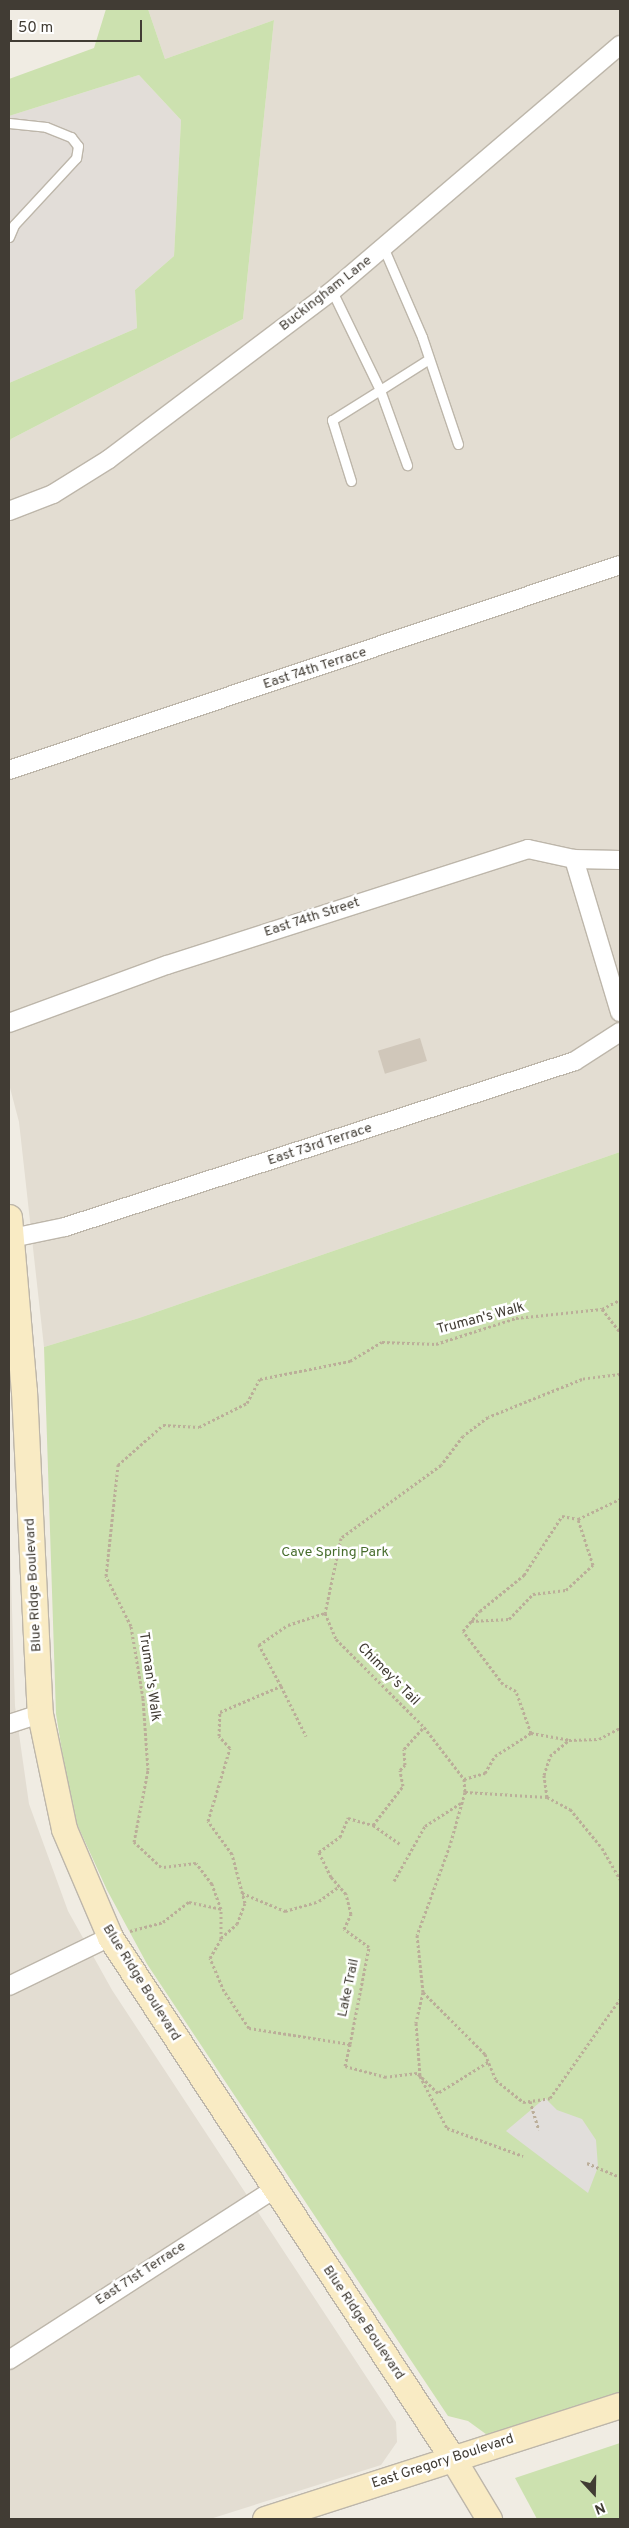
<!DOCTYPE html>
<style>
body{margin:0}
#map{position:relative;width:629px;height:2528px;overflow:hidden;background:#f0ece3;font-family:Overpass,sans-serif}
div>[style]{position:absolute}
.residential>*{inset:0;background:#e3ddd2}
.industrial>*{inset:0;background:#e2ddd8}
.green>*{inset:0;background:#cce1af}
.parking>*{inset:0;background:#e1dedb}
.building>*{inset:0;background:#d0c7ba;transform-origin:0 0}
.path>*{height:3px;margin-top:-1.5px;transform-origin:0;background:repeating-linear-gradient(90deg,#bbae99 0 2.5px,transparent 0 5px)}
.roads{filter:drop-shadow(1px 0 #bdb6aa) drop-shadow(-1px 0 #bdb6aa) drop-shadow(0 1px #bdb6aa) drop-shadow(0 -1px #bdb6aa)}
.lane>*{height:9px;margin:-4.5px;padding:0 4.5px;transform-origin:4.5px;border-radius:4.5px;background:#fff}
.street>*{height:18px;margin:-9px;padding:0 9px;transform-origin:9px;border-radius:9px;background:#fff}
.secondary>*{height:25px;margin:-12.5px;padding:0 12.5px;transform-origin:12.5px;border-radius:12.5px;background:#f9ebc4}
span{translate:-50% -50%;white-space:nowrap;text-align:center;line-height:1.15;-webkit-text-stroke:5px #fff;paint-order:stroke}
.street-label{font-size:14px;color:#413c34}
.park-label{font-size:14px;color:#476d2d}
.frame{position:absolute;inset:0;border:10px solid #413c34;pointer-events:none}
.north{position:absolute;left:569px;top:2468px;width:50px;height:50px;-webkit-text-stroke:4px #fff;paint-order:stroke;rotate:159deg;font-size:14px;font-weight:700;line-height:20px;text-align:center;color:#413c34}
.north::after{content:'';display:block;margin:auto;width:18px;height:22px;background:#413c34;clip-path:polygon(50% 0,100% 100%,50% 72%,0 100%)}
.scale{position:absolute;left:10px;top:20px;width:132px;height:22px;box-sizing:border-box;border:2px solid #413c34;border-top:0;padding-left:6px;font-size:15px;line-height:18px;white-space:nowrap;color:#413c34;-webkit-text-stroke:4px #fff;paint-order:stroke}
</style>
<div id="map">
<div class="residential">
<div style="clip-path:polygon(148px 9px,620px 9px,620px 1152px,139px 1318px,44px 1347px,19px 1122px,9px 1084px,9px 444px,11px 439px,243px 319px,274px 20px,165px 59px)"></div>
<div style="clip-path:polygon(9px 1511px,15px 1706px,29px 1804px,68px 1911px,112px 1990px,396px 2422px,397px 2442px,381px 2465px,210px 2519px,9px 2519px)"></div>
</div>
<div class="industrial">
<div style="clip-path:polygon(139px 75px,181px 120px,174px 256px,135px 290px,137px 328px,9px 383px,9px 116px)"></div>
</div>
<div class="green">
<div style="clip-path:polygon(106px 9px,148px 9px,165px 59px,274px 20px,243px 319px,11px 439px,9px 444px,9px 383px,137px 328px,135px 290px,174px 256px,181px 120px,139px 75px,9px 116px,9px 79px,94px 48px)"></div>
<div style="clip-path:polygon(620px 1152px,620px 2396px,490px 2437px,468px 2421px,448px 2416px,147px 1964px,107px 1890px,72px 1813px,56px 1714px,44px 1347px,139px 1318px)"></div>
<div style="clip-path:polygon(620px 2443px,620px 2519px,537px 2519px,515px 2478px)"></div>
</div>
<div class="parking">
<div style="clip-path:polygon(545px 2098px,557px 2110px,582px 2119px,596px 2140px,598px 2167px,588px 2193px,506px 2131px)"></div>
</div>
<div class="building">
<div style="left:420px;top:1038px;width:24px;height:44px;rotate:73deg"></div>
</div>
<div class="path">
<div style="left:602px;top:1309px;width:29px;rotate:52deg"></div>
<div style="left:620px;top:1374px;width:38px;rotate:173deg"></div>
<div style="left:582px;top:1379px;width:101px;rotate:158deg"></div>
<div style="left:488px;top:1417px;width:31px;rotate:143deg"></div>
<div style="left:463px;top:1436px;width:36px;rotate:127deg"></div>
<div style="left:441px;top:1465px;width:124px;rotate:143.9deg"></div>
<div style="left:341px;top:1538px;width:77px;rotate:102deg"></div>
<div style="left:325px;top:1613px;width:28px;rotate:67deg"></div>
<div style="left:336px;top:1639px;width:124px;rotate:45deg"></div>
<div style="left:424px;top:1727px;width:66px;rotate:52.4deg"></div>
<div style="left:464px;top:1779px;width:13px;rotate:86deg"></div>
<div style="left:465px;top:1792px;width:55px;rotate:105.8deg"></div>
<div style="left:450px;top:1845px;width:96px;rotate:110.1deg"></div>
<div style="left:417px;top:1935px;width:57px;rotate:84deg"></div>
<div style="left:423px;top:1992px;width:88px;rotate:45deg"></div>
<div style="left:485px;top:2054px;width:28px;rotate:67deg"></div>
<div style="left:496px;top:2080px;width:35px;rotate:39deg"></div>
<div style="left:523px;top:2102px;width:27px;rotate:-8deg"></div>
<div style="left:550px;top:2098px;width:121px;rotate:-54.7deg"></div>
<div style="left:471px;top:1621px;width:38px;rotate:-3deg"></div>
<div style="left:509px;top:1619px;width:35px;rotate:-46deg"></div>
<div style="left:533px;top:1594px;width:33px;rotate:-7deg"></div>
<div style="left:566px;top:1590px;width:37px;rotate:-43deg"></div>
<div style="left:593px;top:1565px;width:48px;rotate:-108.1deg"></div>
<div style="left:281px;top:1686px;width:47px;rotate:-118.2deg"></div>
<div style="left:259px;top:1645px;width:35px;rotate:-35deg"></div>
<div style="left:288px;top:1625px;width:39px;rotate:-18deg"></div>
<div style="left:531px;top:1733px;width:45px;rotate:-109.7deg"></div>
<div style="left:516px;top:1691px;width:15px;rotate:-152deg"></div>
<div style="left:503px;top:1684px;width:66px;rotate:-127deg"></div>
<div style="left:463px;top:1631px;width:26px;rotate:-50deg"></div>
<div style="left:480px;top:1611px;width:57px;rotate:-39.3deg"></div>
<div style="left:524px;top:1575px;width:70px;rotate:-57.2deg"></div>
<div style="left:562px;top:1516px;width:16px;rotate:11deg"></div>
<div style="left:578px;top:1519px;width:47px;rotate:-25.5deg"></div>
<div style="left:464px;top:1779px;width:22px;rotate:-16deg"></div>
<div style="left:485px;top:1773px;width:20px;rotate:-60deg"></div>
<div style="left:495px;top:1756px;width:43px;rotate:-32.6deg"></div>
<div style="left:531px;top:1733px;width:39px;rotate:10deg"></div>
<div style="left:569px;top:1740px;width:30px;rotate:-2deg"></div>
<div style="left:599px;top:1739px;width:24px;rotate:-28deg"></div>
<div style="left:465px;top:1792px;width:82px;rotate:3.5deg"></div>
<div style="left:547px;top:1797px;width:26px;rotate:28deg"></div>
<div style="left:570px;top:1809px;width:50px;rotate:50.6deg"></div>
<div style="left:602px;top:1848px;width:36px;rotate:60deg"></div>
<div style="left:547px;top:1797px;width:22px;rotate:-98deg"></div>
<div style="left:544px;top:1775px;width:20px;rotate:-72deg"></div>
<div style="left:550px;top:1756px;width:25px;rotate:-40deg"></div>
<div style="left:373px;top:1825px;width:33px;rotate:35deg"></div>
<div style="left:394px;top:1881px;width:63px;rotate:-60.6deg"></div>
<div style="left:425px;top:1826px;width:43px;rotate:-32.6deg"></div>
<div style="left:242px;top:1893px;width:47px;rotate:22.7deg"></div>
<div style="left:285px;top:1911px;width:35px;rotate:-16deg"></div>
<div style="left:319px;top:1901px;width:26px;rotate:-36deg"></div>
<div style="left:130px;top:1931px;width:34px;rotate:-15deg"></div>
<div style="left:163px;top:1922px;width:33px;rotate:-38deg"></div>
<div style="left:189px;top:1902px;width:33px;rotate:12deg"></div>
<div style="left:221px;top:1938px;width:21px;rotate:-41deg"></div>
<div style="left:237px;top:1924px;width:22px;rotate:-69deg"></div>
<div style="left:245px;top:1903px;width:51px;rotate:-104.9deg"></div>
<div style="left:232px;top:1854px;width:41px;rotate:-126deg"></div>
<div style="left:208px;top:1821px;width:76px;rotate:-73.2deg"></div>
<div style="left:230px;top:1748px;width:16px;rotate:-133deg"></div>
<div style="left:219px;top:1736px;width:24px;rotate:-88deg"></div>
<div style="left:220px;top:1712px;width:66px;rotate:-23.1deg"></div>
<div style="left:281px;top:1686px;width:56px;rotate:63.4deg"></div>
<div style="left:423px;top:1992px;width:32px;rotate:103deg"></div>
<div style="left:416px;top:2023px;width:53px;rotate:85.7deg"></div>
<div style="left:420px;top:2076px;width:59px;rotate:62.6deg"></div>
<div style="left:447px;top:2128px;width:81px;rotate:20.2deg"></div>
<div style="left:350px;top:2044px;width:99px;rotate:-78.9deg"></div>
<div style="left:369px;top:1947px;width:31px;rotate:-144deg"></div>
<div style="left:344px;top:1929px;width:17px;rotate:-65deg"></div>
<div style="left:351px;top:1914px;width:21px;rotate:-104deg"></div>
<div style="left:346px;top:1894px;width:23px;rotate:-131deg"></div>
<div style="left:331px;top:1877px;width:28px;rotate:-116deg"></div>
<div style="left:319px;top:1852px;width:26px;rotate:-36deg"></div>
<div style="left:340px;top:1837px;width:21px;rotate:-67deg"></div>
<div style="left:348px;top:1818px;width:26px;rotate:16deg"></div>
<div style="left:373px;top:1825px;width:49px;rotate:-52.4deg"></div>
<div style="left:403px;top:1786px;width:16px;rotate:-101deg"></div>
<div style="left:400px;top:1770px;width:7px;rotate:-45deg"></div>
<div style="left:405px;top:1765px;width:16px;rotate:-94deg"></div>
<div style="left:404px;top:1749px;width:30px;rotate:-48deg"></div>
<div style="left:488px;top:2062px;width:59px;rotate:148.2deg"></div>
<div style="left:438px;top:2093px;width:29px;rotate:-136deg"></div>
<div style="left:417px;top:2073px;width:31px;rotate:173deg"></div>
<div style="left:386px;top:2077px;width:42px;rotate:-165deg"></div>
<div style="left:345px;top:2066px;width:23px;rotate:-77deg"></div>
<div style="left:350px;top:2044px;width:102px;rotate:-171deg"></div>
<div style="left:249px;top:2028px;width:45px;rotate:-124deg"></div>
<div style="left:224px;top:1991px;width:36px;rotate:-113deg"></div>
<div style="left:210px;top:1958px;width:22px;rotate:-60deg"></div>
<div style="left:221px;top:1939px;width:30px;rotate:-90deg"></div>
<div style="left:221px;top:1909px;width:27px;rotate:-110deg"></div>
<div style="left:212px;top:1884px;width:26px;rotate:-127deg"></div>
<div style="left:196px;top:1863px;width:35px;rotate:173deg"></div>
<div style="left:161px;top:1867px;width:37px;rotate:-137deg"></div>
<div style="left:134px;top:1842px;width:73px;rotate:-79deg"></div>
<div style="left:148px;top:1770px;width:72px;rotate:-94deg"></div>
<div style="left:143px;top:1698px;width:73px;rotate:-99.5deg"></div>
<div style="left:131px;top:1626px;width:56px;rotate:-116.6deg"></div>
<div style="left:106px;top:1576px;width:112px;rotate:-83.8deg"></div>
<div style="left:118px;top:1465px;width:60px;rotate:-41.6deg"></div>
<div style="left:163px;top:1425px;width:36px;rotate:3deg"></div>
<div style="left:199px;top:1427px;width:54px;rotate:-26.6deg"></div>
<div style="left:247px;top:1403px;width:27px;rotate:-62deg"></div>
<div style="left:260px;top:1379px;width:92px;rotate:-11.3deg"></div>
<div style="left:350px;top:1361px;width:37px;rotate:-31deg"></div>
<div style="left:382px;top:1342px;width:54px;rotate:2.1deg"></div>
<div style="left:436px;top:1344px;width:84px;rotate:-18deg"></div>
<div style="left:516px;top:1318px;width:86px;rotate:-6deg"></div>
<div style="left:602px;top:1309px;width:20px;rotate:-27deg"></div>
<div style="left:530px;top:2101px;width:30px;rotate:73deg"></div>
<div style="left:587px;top:2163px;width:36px;rotate:23deg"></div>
</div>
<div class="roads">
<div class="lane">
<div style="left:9px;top:123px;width:37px;rotate:6deg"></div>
<div style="left:46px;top:127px;width:27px;rotate:22deg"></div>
<div style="left:71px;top:137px;width:11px;rotate:52deg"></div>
<div style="left:78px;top:146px;width:12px;rotate:99deg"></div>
<div style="left:76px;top:158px;width:91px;rotate:132.8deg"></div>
<div style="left:14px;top:225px;width:13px;rotate:113deg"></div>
<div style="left:384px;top:249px;width:96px;rotate:66.6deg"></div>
<div style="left:422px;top:337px;width:113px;rotate:71.4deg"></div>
<div style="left:332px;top:291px;width:110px;rotate:64.1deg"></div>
<div style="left:380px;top:390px;width:58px;rotate:-32.3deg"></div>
<div style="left:351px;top:481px;width:64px;rotate:-107.3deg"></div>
<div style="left:332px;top:420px;width:57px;rotate:-32deg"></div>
<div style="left:380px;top:390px;width:80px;rotate:70.2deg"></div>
</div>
<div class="street">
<div style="left:9px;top:511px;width:47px;rotate:-21.1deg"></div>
<div style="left:53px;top:494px;width:66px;rotate:-32deg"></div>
<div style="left:109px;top:459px;width:279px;rotate:-37deg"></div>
<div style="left:332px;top:291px;width:379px;rotate:-40.5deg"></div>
<div style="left:9px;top:770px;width:644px;rotate:-18.55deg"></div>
<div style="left:574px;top:859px;width:160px;rotate:73.3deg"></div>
<div style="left:9px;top:1023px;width:168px;rotate:-20.2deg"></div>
<div style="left:167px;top:965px;width:379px;rotate:-17.8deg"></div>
<div style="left:528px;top:849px;width:47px;rotate:12.3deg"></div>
<div style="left:574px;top:859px;width:46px;rotate:1.2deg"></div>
<div style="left:12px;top:1238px;width:54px;rotate:-11.7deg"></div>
<div style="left:65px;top:1227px;width:536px;rotate:-18.03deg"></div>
<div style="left:575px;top:1061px;width:54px;rotate:-32.8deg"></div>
<div style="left:9px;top:1724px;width:33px;rotate:-18deg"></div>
<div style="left:9px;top:1986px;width:112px;rotate:-25.9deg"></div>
<div style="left:9px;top:2360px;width:315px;rotate:-32.8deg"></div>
</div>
<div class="secondary">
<div style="left:9px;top:1217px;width:175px;rotate:85.1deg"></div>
<div style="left:24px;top:1391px;width:323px;rotate:87.2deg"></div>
<div style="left:40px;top:1714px;width:117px;rotate:78.2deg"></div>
<div style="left:64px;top:1829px;width:117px;rotate:66.9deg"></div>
<div style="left:110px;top:1937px;width:625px;rotate:56.69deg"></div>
<div style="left:453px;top:2459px;width:70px;rotate:59deg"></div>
<div style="left:265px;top:2519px;width:373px;rotate:-17.8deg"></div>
</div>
</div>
<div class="street-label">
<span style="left:326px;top:294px;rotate:-38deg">Buckingham Lane</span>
<span style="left:315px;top:669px;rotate:-18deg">East 74th Terrace</span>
<span style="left:312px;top:918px;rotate:-18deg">East 74th Street</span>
<span style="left:320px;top:1145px;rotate:-18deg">East 73rd Terrace</span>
<span style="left:481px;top:1319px;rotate:-15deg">Truman's Walk</span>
<span style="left:34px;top:1585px;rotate:-93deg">Blue Ridge Boulevard</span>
<span style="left:388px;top:1675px;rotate:45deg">Chimey's Tail</span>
<span style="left:149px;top:1677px;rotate:82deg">Truman's Walk</span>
<span style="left:141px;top:1983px;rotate:58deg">Blue Ridge Boulevard</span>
<span style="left:349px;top:1988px;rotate:-78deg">Lake Trail</span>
<span style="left:141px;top:2274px;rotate:-33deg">East 71st Terrace</span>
<span style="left:363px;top:2323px;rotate:56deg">Blue Ridge Boulevard</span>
<span style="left:443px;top:2462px;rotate:-18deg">East Gregory Boulevard</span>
</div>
<div class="park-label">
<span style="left:335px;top:1553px">Cave Spring Park</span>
</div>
<div class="frame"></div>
<div class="north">N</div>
<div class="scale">50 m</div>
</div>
